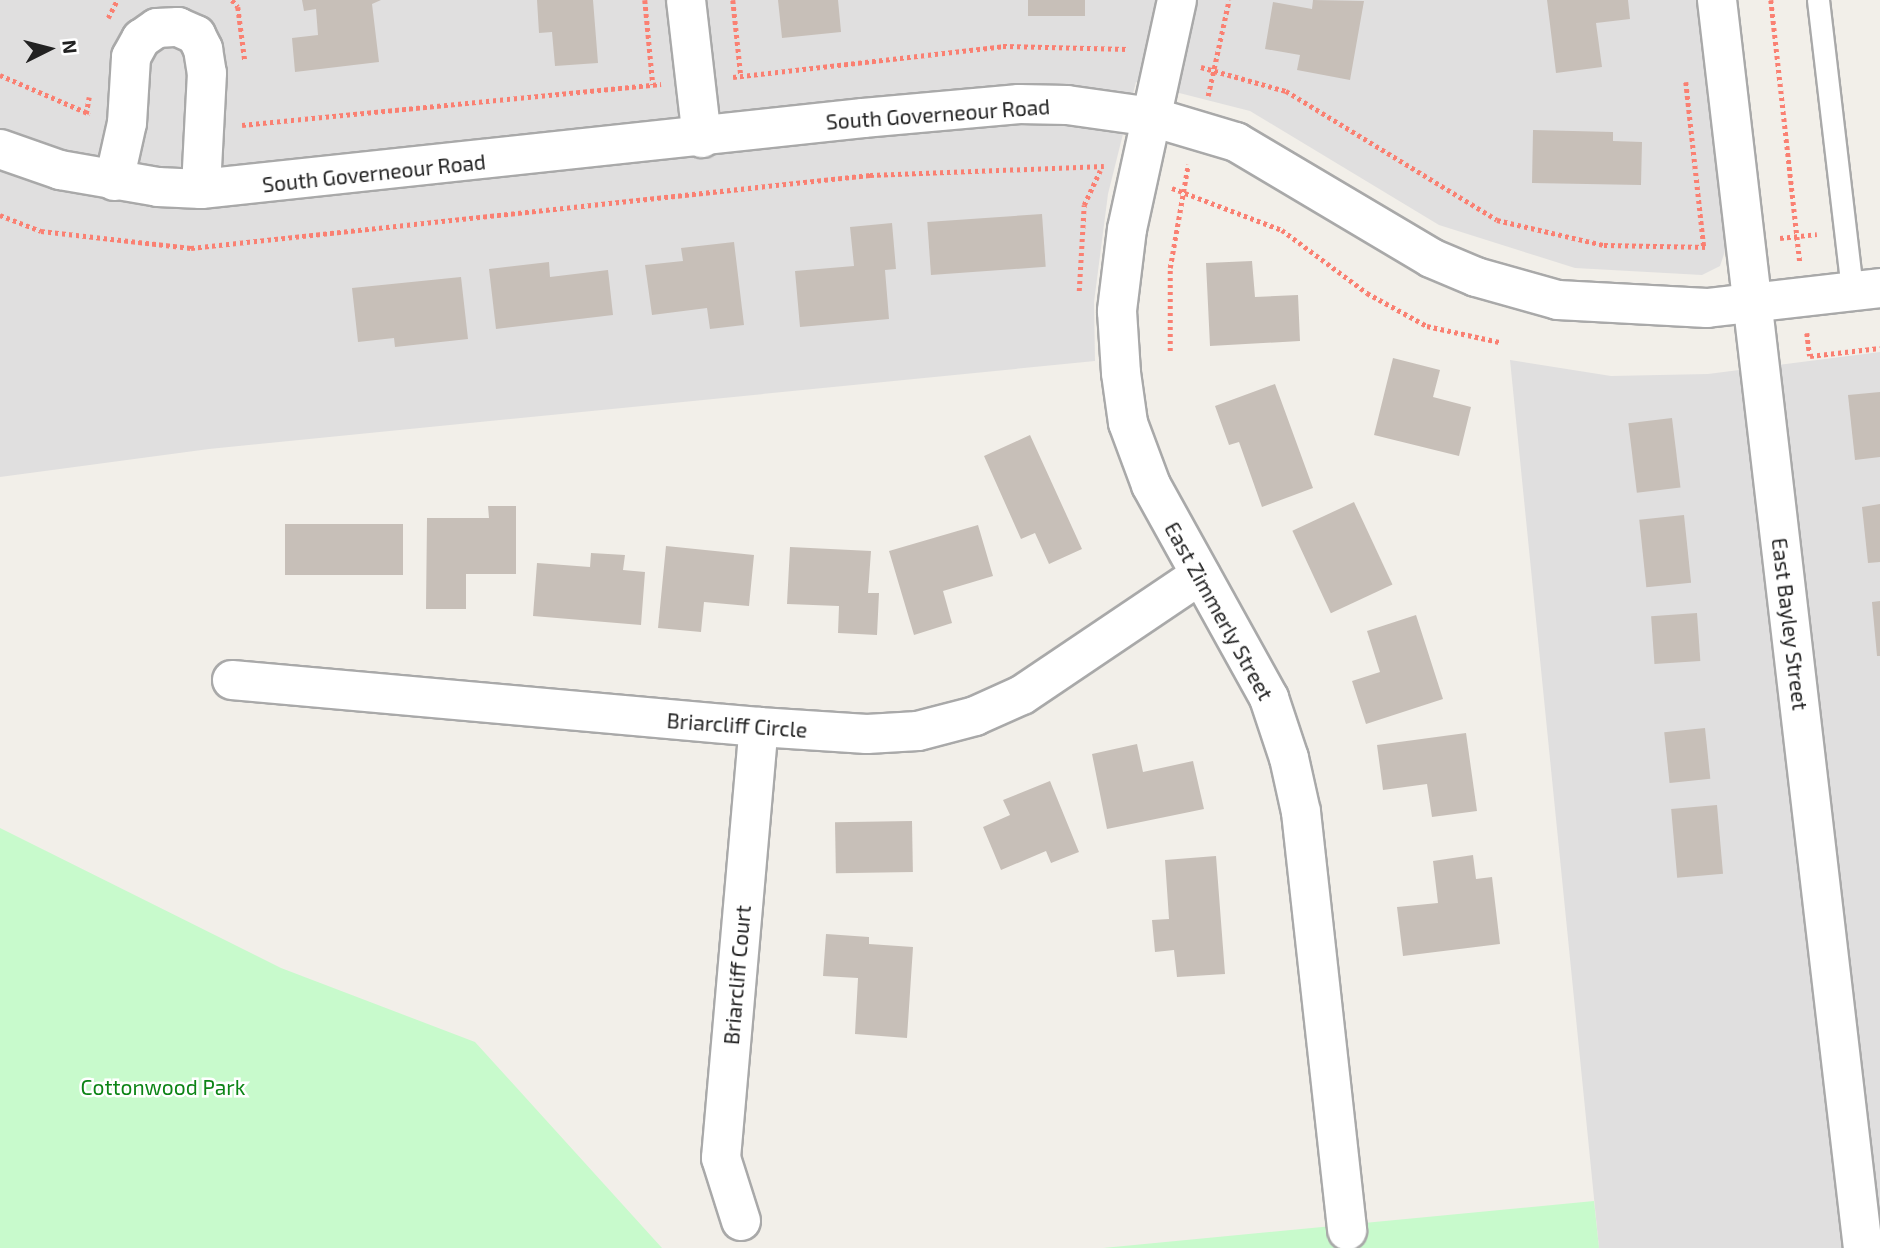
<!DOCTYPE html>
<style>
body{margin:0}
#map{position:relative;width:1880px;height:1248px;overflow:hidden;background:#f2efe9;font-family:"Exo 2",sans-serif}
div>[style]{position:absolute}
.residential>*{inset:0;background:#e0dfdf}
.park>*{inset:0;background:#c8facc}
.building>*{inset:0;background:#c7bfb8;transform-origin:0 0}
.path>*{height:4.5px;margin-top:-2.25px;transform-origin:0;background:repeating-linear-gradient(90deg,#fa8072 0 3.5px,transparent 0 7px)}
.roads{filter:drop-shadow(2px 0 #a9a9a9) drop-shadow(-2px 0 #a9a9a9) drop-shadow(0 2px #a9a9a9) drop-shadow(0 -2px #a9a9a9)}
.lane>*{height:21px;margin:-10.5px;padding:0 10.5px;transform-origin:10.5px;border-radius:10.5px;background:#fff}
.street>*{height:38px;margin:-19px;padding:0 19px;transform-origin:19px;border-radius:19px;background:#fff}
span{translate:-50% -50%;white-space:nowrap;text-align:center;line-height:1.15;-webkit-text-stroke:5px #fff;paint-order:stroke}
.street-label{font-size:21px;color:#222}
.park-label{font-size:21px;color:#0c8416}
.north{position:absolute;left:14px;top:14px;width:70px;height:70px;-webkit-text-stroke:5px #fff;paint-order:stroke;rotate:84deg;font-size:19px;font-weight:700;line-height:28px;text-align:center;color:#222}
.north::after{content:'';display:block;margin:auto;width:24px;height:32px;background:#222;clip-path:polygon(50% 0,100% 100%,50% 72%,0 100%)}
</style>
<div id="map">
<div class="residential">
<div style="clip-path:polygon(0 0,1698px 0,1726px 248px,1720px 266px,1702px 275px,1575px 268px,1439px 225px,1250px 111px,1136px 82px,1108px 194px,1094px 302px,1095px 361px,209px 449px,0 477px)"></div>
<div style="clip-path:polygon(1880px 352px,1880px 1248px,1599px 1248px,1510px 360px,1611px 376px,1708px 374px)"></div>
</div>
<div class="park">
<div style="clip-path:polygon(0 828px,281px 968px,475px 1042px,662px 1248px,0 1248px)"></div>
<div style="clip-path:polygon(1594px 1201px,1599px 1248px,1103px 1248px)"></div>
</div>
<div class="building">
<div style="clip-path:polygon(302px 0,381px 0,372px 4px,379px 62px,295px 72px,292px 38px,318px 35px,316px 9px,304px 11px)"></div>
<div style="clip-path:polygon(537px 0,593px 0,598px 63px,555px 66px,552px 32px,539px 33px)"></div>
<div style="clip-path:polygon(778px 0,838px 0,841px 32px,782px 38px)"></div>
<div style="left:1028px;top:0;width:57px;height:16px"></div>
<div style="clip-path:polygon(1313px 0,1364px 1px,1350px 80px,1297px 70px,1300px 55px,1265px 49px,1273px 2px,1312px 9px)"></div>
<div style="clip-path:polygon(1547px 0,1628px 0,1630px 19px,1596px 23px,1602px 67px,1556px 73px)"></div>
<div style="clip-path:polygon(1533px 130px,1613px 132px,1613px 141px,1642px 142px,1641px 185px,1532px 183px)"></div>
<div style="left:1042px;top:214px;width:53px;height:115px;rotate:86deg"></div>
<div style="clip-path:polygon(892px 223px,896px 269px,885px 270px,889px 319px,800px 327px,795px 271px,854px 266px,850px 227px)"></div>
<div style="clip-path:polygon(734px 242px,744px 325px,710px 329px,707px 308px,652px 315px,645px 265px,683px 261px,681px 248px)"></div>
<div style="clip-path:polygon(1252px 261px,1255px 297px,1298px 295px,1300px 341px,1210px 346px,1206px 263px)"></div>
<div style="clip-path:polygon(549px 262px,550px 277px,608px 270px,613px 315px,496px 329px,489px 269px)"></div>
<div style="clip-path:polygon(461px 277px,468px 339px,395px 347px,394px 338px,358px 342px,352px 288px)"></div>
<div style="clip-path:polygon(1393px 358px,1440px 370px,1433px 397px,1471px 407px,1459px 456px,1374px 435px)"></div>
<div style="clip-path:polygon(1275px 384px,1313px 488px,1262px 507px,1239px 442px,1229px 445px,1215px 406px)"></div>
<div style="clip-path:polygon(1880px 392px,1880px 457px,1855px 460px,1848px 395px)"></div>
<div style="left:1672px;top:418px;width:70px;height:44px;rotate:83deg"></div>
<div style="clip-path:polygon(1030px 435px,1082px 549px,1049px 564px,1035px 533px,1021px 539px,984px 456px)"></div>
<div style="left:1354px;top:502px;width:91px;height:68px;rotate:65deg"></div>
<div style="clip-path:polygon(1880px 504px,1880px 562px,1868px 563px,1862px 507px)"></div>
<div style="clip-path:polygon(488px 506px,516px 506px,516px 574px,466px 574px,466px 609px,426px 609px,427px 518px,489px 518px)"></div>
<div style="left:1684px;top:515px;width:68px;height:45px;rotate:84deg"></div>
<div style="left:403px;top:524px;width:51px;height:118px;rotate:90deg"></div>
<div style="clip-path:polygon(978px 525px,993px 576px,943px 591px,952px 623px,914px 635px,889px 551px)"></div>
<div style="clip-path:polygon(666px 546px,754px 555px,749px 606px,704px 602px,701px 632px,658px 628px)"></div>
<div style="clip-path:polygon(790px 547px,871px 551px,868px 593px,879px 593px,877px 635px,838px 633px,839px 606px,787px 604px)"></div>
<div style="clip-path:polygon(591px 553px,625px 555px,623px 570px,645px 572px,641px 625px,533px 616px,537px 563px,590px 567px)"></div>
<div style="clip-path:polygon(1880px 601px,1880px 656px,1877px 656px,1872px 602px)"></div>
<div style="left:1697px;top:613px;width:48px;height:46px;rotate:86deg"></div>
<div style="clip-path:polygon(1416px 615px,1443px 699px,1366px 724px,1352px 681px,1380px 672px,1367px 631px)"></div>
<div style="left:1705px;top:728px;width:51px;height:41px;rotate:84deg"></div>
<div style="clip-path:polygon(1466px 733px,1477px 811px,1432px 817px,1427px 784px,1383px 790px,1377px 745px)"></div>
<div style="clip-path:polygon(1137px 744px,1143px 772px,1193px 761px,1204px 809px,1107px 829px,1092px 754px)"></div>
<div style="clip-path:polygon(1050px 781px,1079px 852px,1051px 863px,1046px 851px,1001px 870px,983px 827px,1010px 815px,1003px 800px)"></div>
<div style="left:1717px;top:805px;width:69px;height:46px;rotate:85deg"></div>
<div style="left:912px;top:821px;width:51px;height:77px;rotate:89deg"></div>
<div style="clip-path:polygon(1473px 855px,1476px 879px,1492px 877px,1500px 944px,1403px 956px,1397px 907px,1438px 903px,1433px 861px)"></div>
<div style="clip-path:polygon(1216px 856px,1225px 974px,1177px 977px,1174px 950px,1155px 952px,1152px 920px,1169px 919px,1165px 860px)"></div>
<div style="clip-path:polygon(826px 934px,869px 937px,869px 944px,913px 947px,907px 1038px,855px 1034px,858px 978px,823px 976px)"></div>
</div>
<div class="path">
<div style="left:232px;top:0;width:9px;rotate:49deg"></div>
<div style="left:238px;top:7px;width:54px;rotate:82.6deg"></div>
<div style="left:645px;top:0;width:85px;rotate:84.6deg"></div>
<div style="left:733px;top:0;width:76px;rotate:84deg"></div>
<div style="left:1771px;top:0;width:264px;rotate:83.7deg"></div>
<div style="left:108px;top:18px;width:20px;rotate:-63deg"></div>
<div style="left:1201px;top:67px;width:88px;rotate:15.8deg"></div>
<div style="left:1286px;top:91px;width:247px;rotate:31.4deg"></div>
<div style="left:1497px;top:220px;width:110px;rotate:13.2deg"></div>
<div style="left:1604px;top:245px;width:105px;rotate:1.1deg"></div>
<div style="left:0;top:75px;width:98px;rotate:23.4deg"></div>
<div style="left:733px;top:77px;width:272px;rotate:-6.5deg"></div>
<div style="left:1003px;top:46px;width:125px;rotate:1.4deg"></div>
<div style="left:1686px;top:82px;width:167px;rotate:83.8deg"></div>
<div style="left:1208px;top:96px;width:98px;rotate:-77.7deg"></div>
<div style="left:86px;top:114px;width:17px;rotate:-80deg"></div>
<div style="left:242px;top:125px;width:421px;rotate:-5.6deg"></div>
<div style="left:1172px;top:188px;width:118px;rotate:20.9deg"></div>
<div style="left:1282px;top:230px;width:106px;rotate:36.5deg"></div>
<div style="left:1367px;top:293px;width:68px;rotate:28.8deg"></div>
<div style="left:1427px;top:326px;width:74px;rotate:12.5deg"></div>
<div style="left:0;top:215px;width:44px;rotate:21.3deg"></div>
<div style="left:41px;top:231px;width:151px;rotate:6.5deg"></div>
<div style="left:191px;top:248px;width:683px;rotate:-6.14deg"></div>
<div style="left:870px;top:175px;width:234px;rotate:-2.2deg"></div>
<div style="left:1780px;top:238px;width:37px;rotate:-6deg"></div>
<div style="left:1079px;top:291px;width:86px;rotate:-86.7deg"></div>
<div style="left:1084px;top:205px;width:38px;rotate:-65deg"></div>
<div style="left:1807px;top:333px;width:23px;rotate:83deg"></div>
<div style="left:1810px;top:356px;width:70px;rotate:-6.5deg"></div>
<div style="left:1170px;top:351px;width:83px;rotate:-90deg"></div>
<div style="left:1170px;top:268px;width:105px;rotate:-80.1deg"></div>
</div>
<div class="roads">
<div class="lane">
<div style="left:1818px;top:0;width:293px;rotate:83.3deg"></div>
</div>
<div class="street">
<div style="left:686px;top:0;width:139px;rotate:83.4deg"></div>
<div style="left:1177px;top:0;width:234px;rotate:102.3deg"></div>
<div style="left:1127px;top:229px;width:83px;rotate:97deg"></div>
<div style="left:1117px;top:311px;width:62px;rotate:86.3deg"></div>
<div style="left:1121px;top:373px;width:50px;rotate:82deg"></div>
<div style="left:1128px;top:423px;width:66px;rotate:69.6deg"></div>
<div style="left:1151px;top:485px;width:244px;rotate:61deg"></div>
<div style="left:1269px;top:698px;width:63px;rotate:71.6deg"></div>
<div style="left:1289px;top:758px;width:55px;rotate:77.5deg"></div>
<div style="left:1301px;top:812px;width:421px;rotate:83.7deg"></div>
<div style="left:1717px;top:0;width:1257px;rotate:83.33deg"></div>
<div style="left:0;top:149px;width:64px;rotate:19.3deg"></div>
<div style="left:60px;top:170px;width:99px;rotate:9.8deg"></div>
<div style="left:158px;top:187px;width:43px;rotate:2.7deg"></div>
<div style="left:201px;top:189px;width:666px;rotate:-6.12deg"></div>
<div style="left:863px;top:118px;width:157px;rotate:-5.1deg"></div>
<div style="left:1019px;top:104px;width:48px;rotate:1.2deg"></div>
<div style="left:1067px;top:105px;width:86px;rotate:8deg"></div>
<div style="left:1152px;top:117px;width:88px;rotate:16.6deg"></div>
<div style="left:1236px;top:142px;width:227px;rotate:30.7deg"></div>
<div style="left:1431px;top:258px;width:49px;rotate:22.9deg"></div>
<div style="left:1476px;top:277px;width:85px;rotate:15.7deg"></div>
<div style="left:1558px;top:300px;width:149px;rotate:3.1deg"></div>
<div style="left:1707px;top:308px;width:174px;rotate:-6.6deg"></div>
<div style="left:114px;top:181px;width:59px;rotate:-77.4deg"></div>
<div style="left:127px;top:123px;width:66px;rotate:-86.5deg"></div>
<div style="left:131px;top:57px;width:21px;rotate:-61deg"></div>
<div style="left:141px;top:39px;width:19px;rotate:-35deg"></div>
<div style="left:157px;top:28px;width:21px;rotate:-3deg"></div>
<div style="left:178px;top:27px;width:20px;rotate:24deg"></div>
<div style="left:196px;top:35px;width:16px;rotate:63deg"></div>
<div style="left:203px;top:49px;width:24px;rotate:81deg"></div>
<div style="left:207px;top:73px;width:116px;rotate:93deg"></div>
<div style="left:232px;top:680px;width:529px;rotate:5.1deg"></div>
<div style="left:759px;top:727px;width:108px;rotate:3.7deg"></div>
<div style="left:867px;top:734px;width:51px;rotate:-3.4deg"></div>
<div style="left:918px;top:731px;width:59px;rotate:-14.7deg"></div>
<div style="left:975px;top:716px;width:51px;rotate:-24.1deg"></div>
<div style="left:1022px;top:695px;width:215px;rotate:-34deg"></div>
<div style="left:741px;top:1221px;width:66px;rotate:-107.6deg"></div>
<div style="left:721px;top:1158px;width:433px;rotate:-85deg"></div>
</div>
</div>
<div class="street-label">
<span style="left:938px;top:114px;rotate:-4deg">South Governeour Road</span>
<span style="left:374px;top:173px;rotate:-6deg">South Governeour Road</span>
<span style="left:1219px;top:611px;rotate:61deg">East Zimmerly Street</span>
<span style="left:1790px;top:624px;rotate:83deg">East Bayley Street</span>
<span style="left:737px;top:725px;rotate:4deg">Briarcliff Circle</span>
<span style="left:737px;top:975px;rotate:-85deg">Briarcliff Court</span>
</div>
<div class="park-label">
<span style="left:163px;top:1087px">Cottonwood Park</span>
</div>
<div class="north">N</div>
</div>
